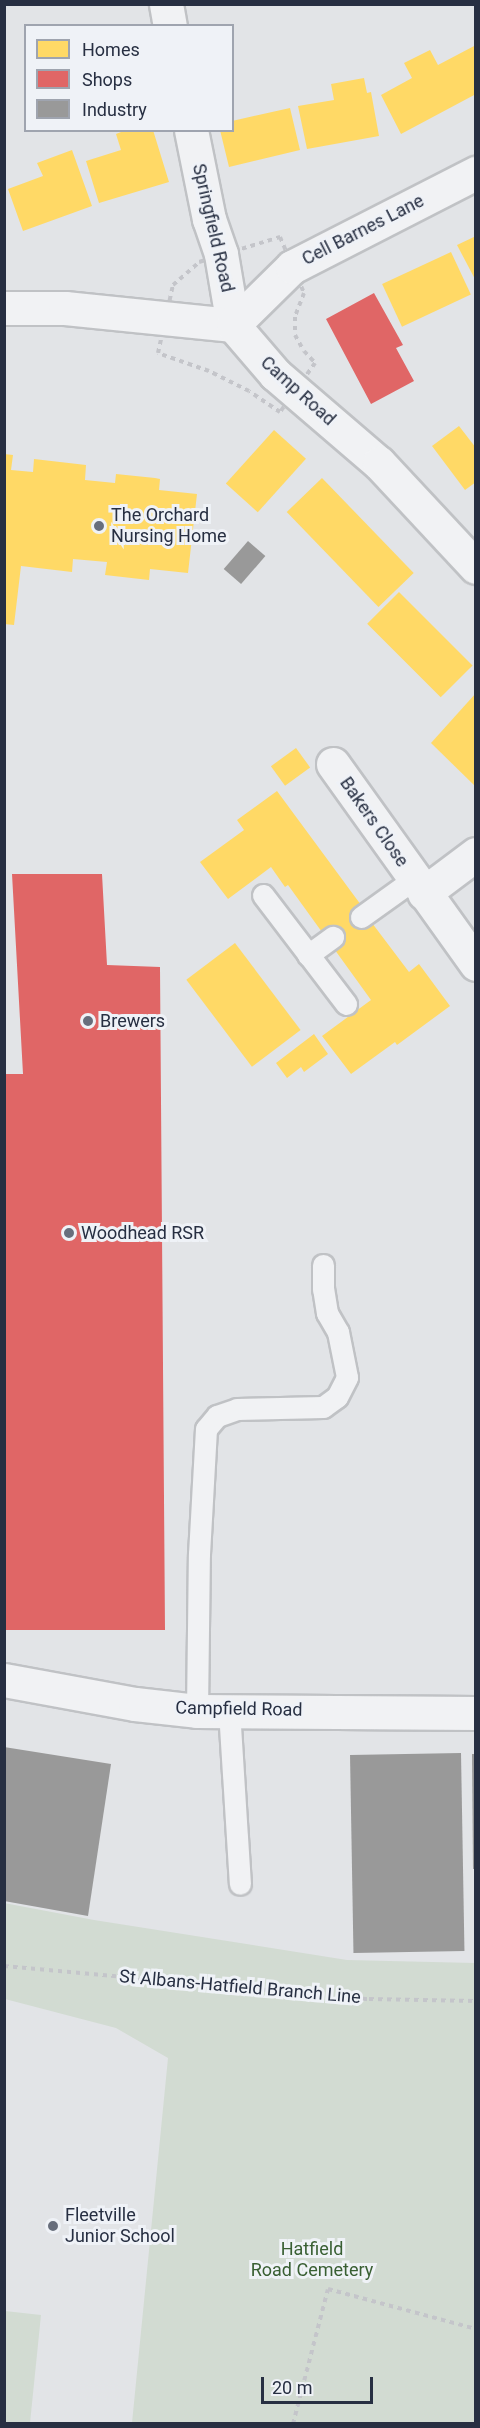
<!DOCTYPE html>
<style>
body{margin:0}
#map{position:relative;width:480px;height:2428px;overflow:hidden;background:#e2e4e7;font-family:Roboto,sans-serif}
div>[style]{position:absolute}
.green>*{inset:0;background:#d2dbd2}
.homes>*{inset:0;background:#ffd966;transform-origin:0 0}
.shops>*{inset:0;background:#e06666}
.industry>*{inset:0;background:#999;transform-origin:0 0}
.path>*{height:4px;margin-top:-2px;transform-origin:0;background:repeating-linear-gradient(90deg,#c4c5ca 0 4.5px,transparent 0 9px)}
.roads{filter:drop-shadow(2px 0 #c0c2c5) drop-shadow(-2px 0 #c0c2c5) drop-shadow(0 2px #c0c2c5) drop-shadow(0 -2px #c0c2c5)}
.service>*{height:21px;margin:-10.5px;padding:0 10.5px;transform-origin:10.5px;border-radius:10.5px;background:#f1f2f4}
.minor>*{height:33px;margin:-16.5px;padding:0 16.5px;transform-origin:16.5px;border-radius:16.5px;background:#f1f2f4}
.tertiary>*{height:33px;margin:-16.5px;padding:0 16.5px;transform-origin:16.5px;border-radius:16.5px;background:#f1f2f4}
.dots>*{width:16px;height:16px;translate:-50% -50%;box-sizing:border-box;border:3px solid #eff2f7;border-radius:50%}
span{translate:-50% -50%;white-space:nowrap;text-align:center;line-height:1.15;-webkit-text-stroke:6px #eff2f7;paint-order:stroke}
.street-label{font-size:18px;color:#272f42}
.poi-label{font-size:18px;color:#272f42}
.left{translate:0 -50%;text-align:left}
.park-label{font-size:18px;color:#395f33}
.frame{position:absolute;inset:0;border:6px solid #272f42;pointer-events:none}
.legend{position:absolute;left:24px;top:24px;width:210px;height:108px;box-sizing:border-box;background:#eff2f7;border:2px solid #9fa4af;margin:0;padding:8px 10px;list-style:none;font-size:18px;color:#272f42}
.legend li{display:flex;align-items:center;gap:12px;height:30px}
.legend b{width:30px;border:2px solid #9fa4af}
.scale{position:absolute;left:261px;top:2377px;width:112px;height:27px;box-sizing:border-box;border:3px solid #272f42;border-top:0;padding-left:8px;font-size:18px;line-height:21px;white-space:nowrap;color:#272f42;-webkit-text-stroke:4px #eff2f7;paint-order:stroke}
</style>
<div id="map">
<div class="green">
<div style="clip-path:polygon(4px 1903px,94px 1920px,347px 1960px,475px 1963px,475px 2423px,132px 2423px,168px 2058px,116px 2028px,5px 1999px)"></div>
<div style="clip-path:polygon(5px 2311px,41px 2315px,30px 2423px,5px 2423px)"></div>
</div>
<div class="homes">
<div style="clip-path:polygon(476px 45px,476px 94px,401px 134px,381px 95px,412px 78px,404px 63px,430px 50px,438px 65px)"></div>
<div style="clip-path:polygon(364px 78px,367px 93px,371px 92px,379px 136px,307px 149px,298px 106px,334px 100px,331px 84px)"></div>
<div style="clip-path:polygon(290px 108px,300px 150px,229px 167px,220px 130px,232px 130px,232px 121px)"></div>
<div style="clip-path:polygon(126px 130px,153px 130px,169px 182px,99px 203px,86px 161px,121px 150px,116px 134px)"></div>
<div style="clip-path:polygon(72px 150px,92px 206px,23px 231px,8px 189px,43px 176px,37px 163px)"></div>
<div style="clip-path:polygon(476px 236px,476px 281px,457px 245px)"></div>
<div style="left:451px;top:252px;width:47px;height:76px;rotate:65deg"></div>
<div style="clip-path:polygon(459px 426px,476px 448px,476px 482px,465px 490px,432px 446px)"></div>
<div style="left:274px;top:430px;width:43px;height:72px;rotate:42deg"></div>
<div style="clip-path:polygon(4px 454px,13px 455px,11px 470px,33px 472px,34px 459px,86px 465px,85px 480px,115px 483px,116px 474px,155px 478px,160px 479px,159px 490px,197px 494px,188px 573px,150px 569px,149px 580px,105px 575px,107px 562px,73px 559px,72px 572px,21px 566px,14px 625px,4px 624px)"></div>
<div style="left:322px;top:478px;width:132px;height:49px;rotate:46deg"></div>
<div style="left:399px;top:592px;width:104px;height:45px;rotate:45deg"></div>
<div style="clip-path:polygon(476px 693px,476px 787px,431px 743px)"></div>
<div style="left:296px;top:748px;width:24px;height:31px;rotate:54deg"></div>
<div style="clip-path:polygon(277px 791px,361px 905px,361px 917px,368px 926px,372px 923px,409px 972px,419px 964px,450px 1006px,397px 1045px,395px 1042px,351px 1074px,322px 1036px,371px 1000px,288px 885px,285px 887px,271px 867px,228px 899px,200px 862px,244px 830px,237px 820px)"></div>
<div style="left:235px;top:943px;width:109px;height:61px;rotate:53deg"></div>
<div style="clip-path:polygon(314px 1034px,328px 1054px,304px 1072px,301px 1067px,287px 1078px,276px 1063px)"></div>
</div>
<div class="shops">
<div style="clip-path:polygon(374px 293px,403px 345px,396px 348px,414px 381px,371px 404px,326px 319px)"></div>
<div style="clip-path:polygon(12px 874px,102px 874px,107px 965px,160px 967px,165px 1630px,4px 1630px,4px 1074px,23px 1074px)"></div>
</div>
<div class="industry">
<div style="left:248px;top:541px;width:23px;height:37px;rotate:41deg"></div>
<div style="clip-path:polygon(4px 1747px,111px 1764px,88px 1916px,4px 1901px)"></div>
<div style="left:461px;top:1753px;width:198px;height:111px;rotate:89deg"></div>
<div style="clip-path:polygon(472px 1754px,476px 1754px,476px 1869px,473px 1869px)"></div>
</div>
<div class="path">
<div style="left:280px;top:237px;width:61px;rotate:66.8deg"></div>
<div style="left:304px;top:293px;width:26px;rotate:111deg"></div>
<div style="left:295px;top:317px;width:18px;rotate:90deg"></div>
<div style="left:295px;top:335px;width:18px;rotate:61deg"></div>
<div style="left:304px;top:351px;width:16px;rotate:47deg"></div>
<div style="left:315px;top:363px;width:60px;rotate:125.5deg"></div>
<div style="left:280px;top:412px;width:37px;rotate:-146deg"></div>
<div style="left:249px;top:391px;width:45px;rotate:-153.4deg"></div>
<div style="left:209px;top:371px;width:54px;rotate:-160.6deg"></div>
<div style="left:158px;top:353px;width:70px;rotate:-77.6deg"></div>
<div style="left:173px;top:285px;width:35px;rotate:-41deg"></div>
<div style="left:199px;top:262px;width:85px;rotate:-17.2deg"></div>
<div style="left:4px;top:1966px;width:366px;rotate:5.2deg"></div>
<div style="left:369px;top:1999px;width:107px;rotate:1.1deg"></div>
<div style="left:293px;top:2424px;width:139px;rotate:-75.5deg"></div>
<div style="left:328px;top:2289px;width:153px;rotate:15.1deg"></div>
</div>
<div class="roads">
<div class="service">
<div style="left:263px;top:895px;width:137px;rotate:52.7deg"></div>
<div style="left:361px;top:917px;width:65px;rotate:-35.6deg"></div>
<div style="left:308px;top:955px;width:31px;rotate:-36deg"></div>
<div style="left:229px;top:1710px;width:174px;rotate:86.4deg"></div>
<div style="left:197px;top:1711px;width:157px;rotate:-89.3deg"></div>
<div style="left:199px;top:1554px;width:125px;rotate:-86.8deg"></div>
<div style="left:206px;top:1429px;width:17px;rotate:-50deg"></div>
<div style="left:217px;top:1416px;width:21px;rotate:-19deg"></div>
<div style="left:237px;top:1409px;width:86px;rotate:-1.3deg"></div>
<div style="left:323px;top:1407px;width:17px;rotate:-36deg"></div>
<div style="left:337px;top:1397px;width:22px;rotate:-63deg"></div>
<div style="left:347px;top:1377px;width:46px;rotate:-101.3deg"></div>
<div style="left:338px;top:1332px;width:22px;rotate:-120deg"></div>
<div style="left:327px;top:1313px;width:24px;rotate:-99deg"></div>
<div style="left:323px;top:1289px;width:24px;rotate:-90deg"></div>
</div>
<div class="minor">
<div style="left:166px;top:4px;width:22px;rotate:80deg"></div>
<div style="left:191px;top:130px;width:91px;rotate:78.6deg"></div>
<div style="left:209px;top:219px;width:37px;rotate:71deg"></div>
<div style="left:221px;top:254px;width:72px;rotate:80.4deg"></div>
<div style="left:333px;top:764px;width:246px;rotate:54.4deg"></div>
<div style="left:424px;top:893px;width:65px;rotate:-36.9deg"></div>
<div style="left:4px;top:1680px;width:133px;rotate:10.4deg"></div>
<div style="left:135px;top:1704px;width:62px;rotate:6.4deg"></div>
<div style="left:197px;top:1711px;width:279px;rotate:0.4deg"></div>
</div>
<div class="tertiary">
<div style="left:4px;top:308px;width:61px"></div>
<div style="left:65px;top:308px;width:169px;rotate:5.8deg"></div>
<div style="left:233px;top:325px;width:65px;rotate:49.4deg"></div>
<div style="left:275px;top:374px;width:137px;rotate:40.6deg"></div>
<div style="left:379px;top:463px;width:142px;rotate:47deg"></div>
<div style="left:233px;top:325px;width:83px;rotate:-44.5deg"></div>
<div style="left:292px;top:267px;width:207px;rotate:-27.1deg"></div>
</div>
</div>
<div class="dots">
<div style="left:99px;top:526px;background:#686e7c"></div>
<div style="left:88px;top:1021px;background:#686e7c"></div>
<div style="left:69px;top:1233px;background:#686e7c"></div>
<div style="left:53px;top:2226px;background:#686e7c"></div>
</div>
<div class="street-label">
<span style="left:213px;top:228px;rotate:77deg">Springfield Road</span>
<span style="left:363px;top:230px;rotate:-27deg">Cell Barnes Lane</span>
<span style="left:298px;top:391px;rotate:42deg">Camp Road</span>
<span style="left:374px;top:822px;rotate:55deg">Bakers Close</span>
<span style="left:239px;top:1709px;rotate:1deg">Campfield Road</span>
<span style="left:240px;top:1987px;rotate:5deg">St Albans-Hatfield Branch Line</span>
</div>
<div class="poi-label">
<span class="left" style="left:111px;top:526px">The Orchard<br>Nursing Home</span>
<span class="left" style="left:100px;top:1021px">Brewers</span>
<span class="left" style="left:81px;top:1233px">Woodhead RSR</span>
<span class="left" style="left:65px;top:2226px">Fleetville<br>Junior School</span>
</div>
<div class="park-label">
<span style="left:312px;top:2260px">Hatfield<br>Road Cemetery</span>
</div>
<div class="frame"></div>
<ul class="legend">
<li><b style="height:16px;background:#ffd966"></b>Homes</li>
<li><b style="height:16px;background:#e06666"></b>Shops</li>
<li><b style="height:16px;background:#999"></b>Industry</li>
</ul>
<div class="scale">20 m</div>
</div>
